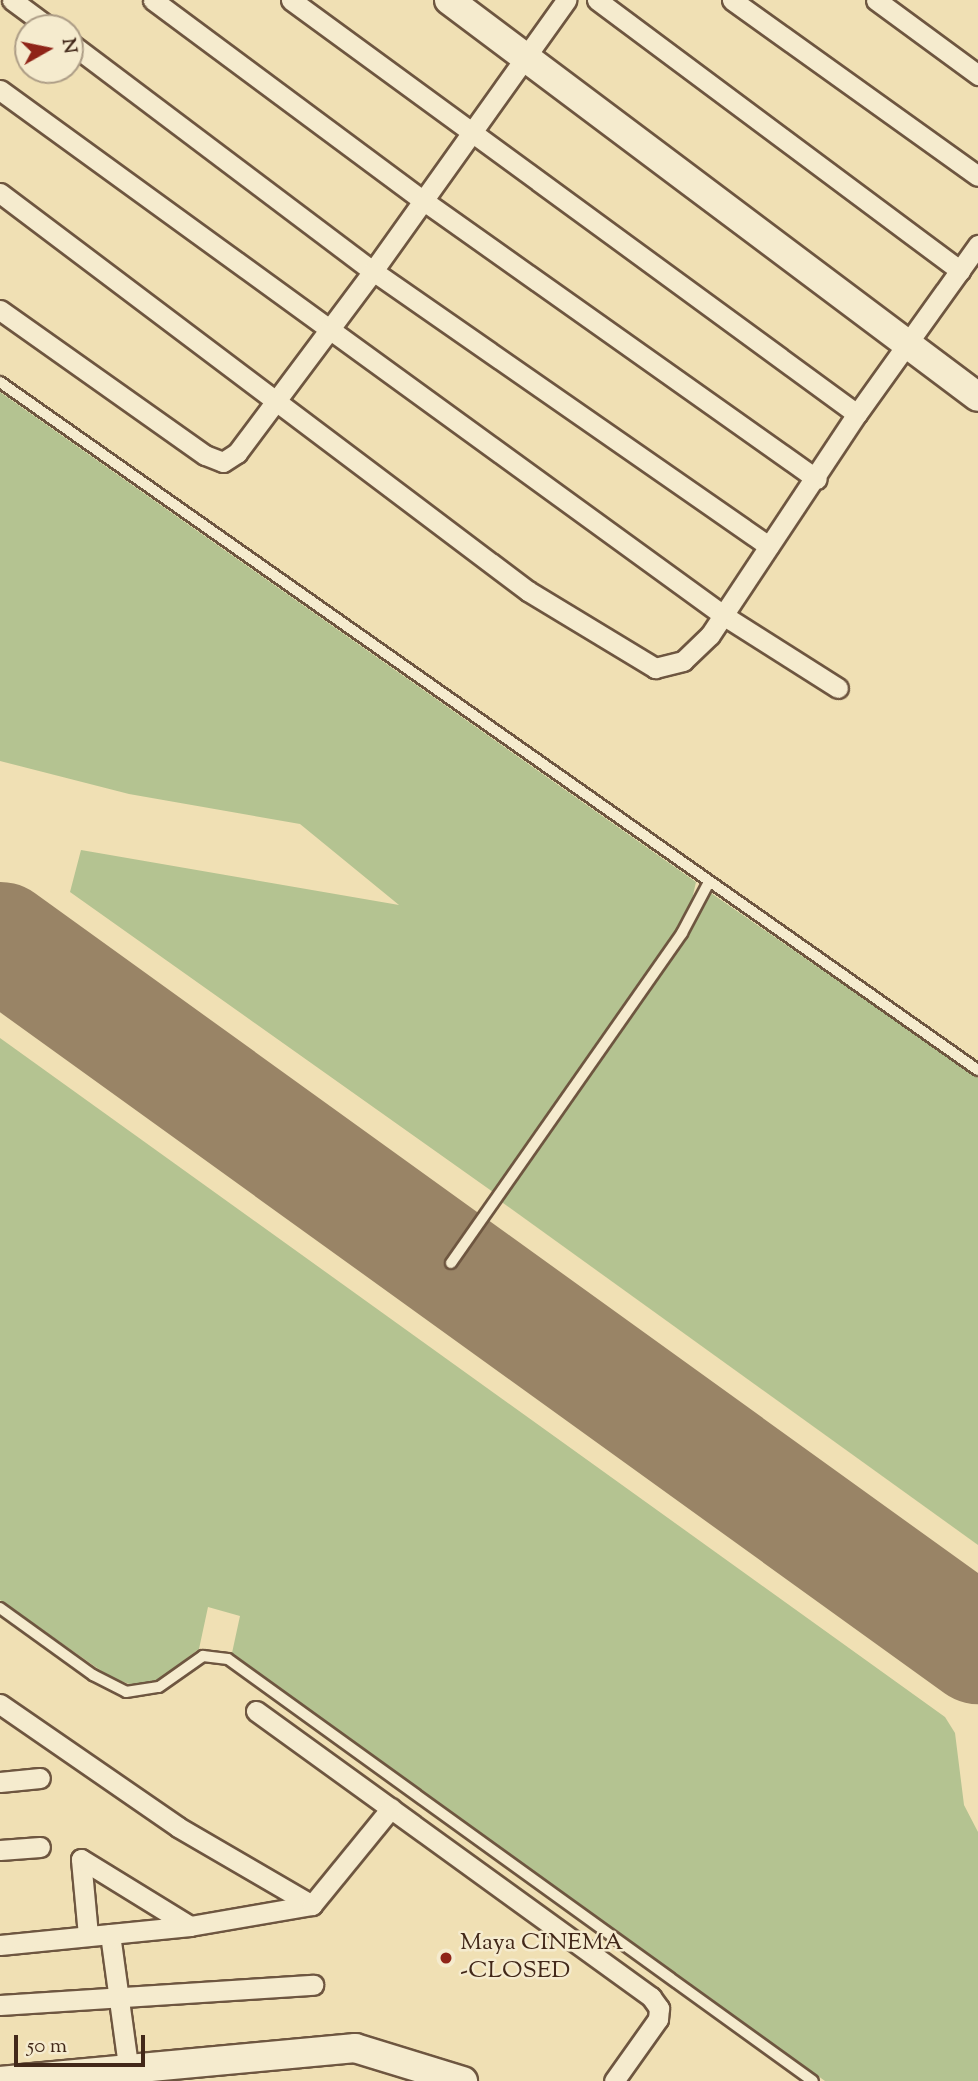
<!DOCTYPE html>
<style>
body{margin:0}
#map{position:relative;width:978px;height:2081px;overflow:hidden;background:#f0e0b4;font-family:"Sorts Mill Goudy",serif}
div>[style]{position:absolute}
.green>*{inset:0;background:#b4c391}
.runway>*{height:117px;margin:-58.5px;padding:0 58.5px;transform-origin:58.5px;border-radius:58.5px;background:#998466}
.roads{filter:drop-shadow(2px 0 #6e5640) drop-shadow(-2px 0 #6e5640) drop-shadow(0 2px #6e5640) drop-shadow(0 -2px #6e5640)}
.lane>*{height:10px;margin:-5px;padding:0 5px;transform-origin:5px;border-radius:5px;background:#f5ebce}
.street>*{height:19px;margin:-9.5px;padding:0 9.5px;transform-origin:9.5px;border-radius:9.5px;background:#f5ebce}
.secondary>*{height:28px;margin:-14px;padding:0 14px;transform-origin:14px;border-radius:14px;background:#f5ebce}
.dots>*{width:19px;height:19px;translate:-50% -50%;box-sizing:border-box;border:4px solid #f5ebce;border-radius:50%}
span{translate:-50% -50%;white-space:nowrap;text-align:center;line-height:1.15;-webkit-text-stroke:5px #f5ebce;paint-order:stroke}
.poi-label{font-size:24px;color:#422819}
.left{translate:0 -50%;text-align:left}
.north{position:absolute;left:14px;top:14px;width:70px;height:70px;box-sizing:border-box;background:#f5ebce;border:2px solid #ad9d86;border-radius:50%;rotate:81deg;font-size:19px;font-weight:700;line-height:28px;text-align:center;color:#422819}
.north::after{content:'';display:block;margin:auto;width:24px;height:32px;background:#8f2418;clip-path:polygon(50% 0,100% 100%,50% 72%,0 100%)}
.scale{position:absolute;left:14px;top:2035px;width:131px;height:32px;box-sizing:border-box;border:4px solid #422819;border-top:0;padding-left:9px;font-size:21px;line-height:24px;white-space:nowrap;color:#422819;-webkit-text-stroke:5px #f5ebce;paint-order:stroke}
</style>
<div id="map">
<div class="green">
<div style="clip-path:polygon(0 392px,696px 882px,691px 904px,668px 945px,493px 1192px,70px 892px,81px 850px,399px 905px,300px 824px,129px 794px,0 761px)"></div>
<div style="clip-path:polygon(711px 893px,978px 1078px,978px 1545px,503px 1203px,503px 1195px)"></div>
<div style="clip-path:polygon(0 1038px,945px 1717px,955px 1733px,964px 1805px,978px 1832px,978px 2081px,825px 2081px,232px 1653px,240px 1616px,208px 1607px,199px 1649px,159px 1679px,135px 1686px,110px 1677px,0 1600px)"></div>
</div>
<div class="runway">
<div style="left:0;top:940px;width:1206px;rotate:35.79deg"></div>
</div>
<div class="roads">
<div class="lane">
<div style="left:0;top:382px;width:1196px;rotate:35.13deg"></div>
<div style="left:451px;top:1263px;width:403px;rotate:-55deg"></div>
<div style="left:682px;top:933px;width:58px;rotate:-62.1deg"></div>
<div style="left:0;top:1608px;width:115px;rotate:35.8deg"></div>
<div style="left:93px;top:1675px;width:37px;rotate:27deg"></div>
<div style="left:126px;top:1692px;width:33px;rotate:-9deg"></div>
<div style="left:159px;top:1687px;width:54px;rotate:-35.2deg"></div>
<div style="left:203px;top:1656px;width:25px;rotate:7deg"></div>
<div style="left:228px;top:1659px;width:721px;rotate:35.81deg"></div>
</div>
<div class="street">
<div style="left:12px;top:0;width:47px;rotate:36.4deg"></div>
<div style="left:153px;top:0;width:337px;rotate:36.6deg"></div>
<div style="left:424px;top:201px;width:481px;rotate:35.3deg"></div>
<div style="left:291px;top:0;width:701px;rotate:36.18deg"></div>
<div style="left:597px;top:0;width:453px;rotate:36.7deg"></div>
<div style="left:732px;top:0;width:302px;rotate:35.6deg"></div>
<div style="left:876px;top:0;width:127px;rotate:36.3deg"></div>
<div style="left:70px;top:43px;width:379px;rotate:37deg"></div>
<div style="left:373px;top:271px;width:482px;rotate:34.8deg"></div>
<div style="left:0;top:90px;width:894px;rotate:35.98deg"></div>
<div style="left:723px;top:615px;width:136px;rotate:32.4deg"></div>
<div style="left:0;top:193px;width:661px;rotate:37.01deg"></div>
<div style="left:528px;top:591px;width:149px;rotate:31.2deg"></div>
<div style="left:655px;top:668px;width:29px;rotate:-14deg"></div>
<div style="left:683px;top:661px;width:37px;rotate:-44deg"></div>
<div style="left:710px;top:635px;width:265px;rotate:-56.4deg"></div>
<div style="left:857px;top:414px;width:208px;rotate:-54.4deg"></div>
<div style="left:0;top:310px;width:251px;rotate:35.3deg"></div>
<div style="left:205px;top:455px;width:19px;rotate:21deg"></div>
<div style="left:223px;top:462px;width:17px;rotate:-33deg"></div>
<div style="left:237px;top:453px;width:227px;rotate:-53.2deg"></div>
<div style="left:373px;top:271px;width:333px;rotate:-54.5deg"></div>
<div style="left:0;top:1704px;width:216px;rotate:34.6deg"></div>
<div style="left:178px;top:1827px;width:155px;rotate:30.2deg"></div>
<div style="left:256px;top:1711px;width:488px;rotate:35.9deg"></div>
<div style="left:651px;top:1997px;width:14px;rotate:54deg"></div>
<div style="left:659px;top:2008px;width:11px;rotate:95deg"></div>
<div style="left:658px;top:2019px;width:76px;rotate:125.4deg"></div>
<div style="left:0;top:1782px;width:40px;rotate:-5.7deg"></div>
<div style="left:0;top:1850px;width:40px;rotate:-4.3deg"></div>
<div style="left:110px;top:1934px;width:147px;rotate:82.2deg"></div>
<div style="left:88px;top:1935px;width:76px;rotate:-95.3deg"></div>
<div style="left:81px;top:1859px;width:128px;rotate:31.6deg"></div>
<div style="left:0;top:1945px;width:191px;rotate:-5.7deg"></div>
<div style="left:190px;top:1926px;width:124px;rotate:-9.8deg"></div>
<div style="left:312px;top:1905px;width:125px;rotate:-50.8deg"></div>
<div style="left:0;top:2005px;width:314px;rotate:-3.7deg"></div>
</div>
<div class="secondary">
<div style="left:449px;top:0;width:661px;rotate:36.89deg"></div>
<div style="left:0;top:2081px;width:357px;rotate:-5.3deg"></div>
<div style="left:355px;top:2048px;width:113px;rotate:17deg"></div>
</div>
</div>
<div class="dots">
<div style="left:446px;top:1958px;background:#8f2418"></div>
</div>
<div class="poi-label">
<span class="left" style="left:460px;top:1958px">Maya CINEMA<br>-CLOSED</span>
</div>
<div class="north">N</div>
<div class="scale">50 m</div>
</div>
